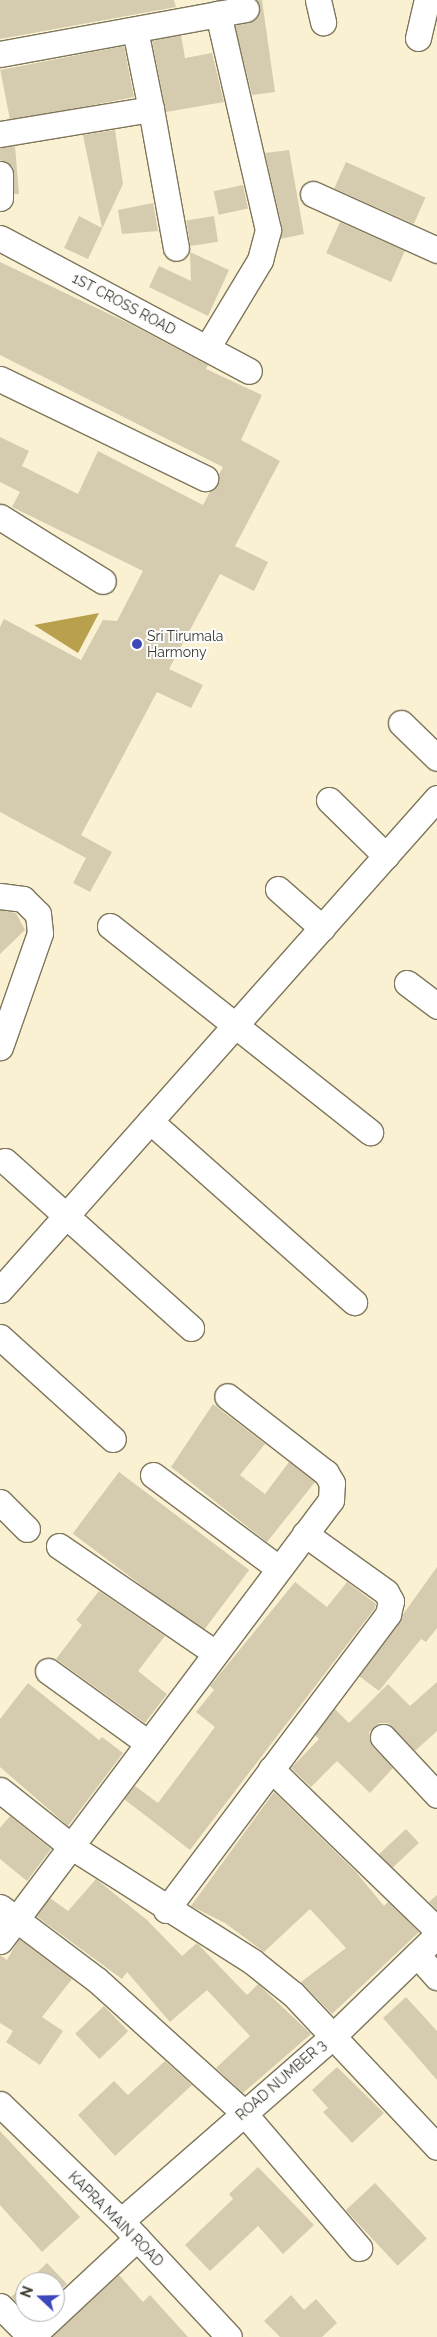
<!DOCTYPE html>
<style>
body{margin:0}
#map{position:relative;width:437px;height:2337px;overflow:hidden;background:#faf1d3;font-family:Raleway,sans-serif}
div>[style]{position:absolute}
.water>*{inset:0;background:#b9a04d}
.building>*{inset:0;background:#d5ccaf;transform-origin:0 0}
.roads{filter:drop-shadow(1px 0 #7e765b) drop-shadow(-1px 0 #7e765b) drop-shadow(0 1px #7e765b) drop-shadow(0 -1px #7e765b)}
.minor>*{height:25px;margin:-12.5px;padding:0 12.5px;transform-origin:12.5px;border-radius:12.5px;background:#fff}
.dots>*{width:14px;height:14px;translate:-50% -50%;box-sizing:border-box;border:2px solid #fefefe;border-radius:50%}
span{translate:-50% -50%;white-space:nowrap;text-align:center;line-height:1.15;-webkit-text-stroke:4px #fefefe;paint-order:stroke}
.street-label{font-size:14px;color:#3b382c}
.poi-label{font-size:14px;color:#3b382c}
.left{translate:0 -50%;text-align:left}
.north{position:absolute;left:15px;top:2272px;width:50px;height:50px;box-sizing:border-box;background:#fefefe;border:1px solid #b0afaa;border-radius:50%;rotate:291deg;font-size:14px;font-weight:700;line-height:20px;text-align:center;color:#3b382c}
.north::after{content:'';display:block;margin:auto;width:18px;height:22px;background:#3c47ba;clip-path:polygon(50% 0,100% 100%,50% 72%,0 100%)}
</style>
<div id="map">
<div class="water">
<div style="clip-path:polygon(99px 613px,78px 653px,34px 625px)"></div>
</div>
<div class="building">
<div style="clip-path:polygon(0 0,174px 0,176px 7px,0 39px)"></div>
<div style="clip-path:polygon(257px 0,262px 0,275px 92px,252px 95px,235px 26px,256px 20px,260px 7px)"></div>
<div style="clip-path:polygon(181px 35px,185px 58px,212px 53px,224px 102px,166px 112px,152px 41px)"></div>
<div style="left:124px;top:46px;width:52px;height:126px;rotate:79deg"></div>
<div style="clip-path:polygon(115px 130px,123px 184px,88px 259px,64px 248px,79px 216px,102px 228px,83px 135px)"></div>
<div style="clip-path:polygon(32px 143px,15px 146px,19px 194px,14px 194px,13px 167px,0 160px,0 148px)"></div>
<div style="clip-path:polygon(289px 150px,304px 234px,280px 239px,282px 227px,265px 153px)"></div>
<div style="left:346px;top:162px;width:87px;height:29px;rotate:24deg"></div>
<div style="left:243px;top:185px;width:24px;height:30px;rotate:78deg"></div>
<div style="clip-path:polygon(153px 203px,158px 231px,122px 234px,118px 210px)"></div>
<div style="left:214px;top:216px;width:26px;height:28px;rotate:81deg"></div>
<div style="left:340px;top:222px;width:71px;height:34px;rotate:24deg"></div>
<div style="clip-path:polygon(190px 252px,229px 270px,208px 316px,149px 287px,159px 266px,191px 281px)"></div>
<div style="clip-path:polygon(0 262px,128px 323px,208px 365px,206px 369px,262px 395px,241px 440px,280px 461px,235px 546px,268px 562px,254px 591px,220px 574px,169px 669px,203px 685px,191px 708px,157px 692px,81px 835px,112px 852px,90px 892px,73px 883px,86px 858px,0 812px,0 627px,4px 619px,81px 660px,103px 620px,117px 621px,143px 571px,12px 507px,20px 492px,0 482px,0 437px,29px 451px,22px 466px,78px 494px,98px 451px,203px 505px,223px 467px,0 355px)"></div>
<div style="clip-path:polygon(0 910px,16px 913px,25px 930px,0 954px)"></div>
<div style="clip-path:polygon(213px 1404px,265px 1444px,240px 1475px,265px 1494px,289px 1462px,315px 1482px,267px 1542px,171px 1467px)"></div>
<div style="left:119px;top:1472px;width:163px;height:77px;rotate:37deg"></div>
<div style="clip-path:polygon(437px 1567px,437px 1628px,426px 1642px,421px 1639px,379px 1691px,359px 1676px)"></div>
<div style="clip-path:polygon(295px 1582px,327px 1607px,347px 1582px,376px 1604px,375px 1608px,190px 1850px,124px 1799px,135px 1786px,158px 1803px,215px 1727px,196px 1712px,214px 1690px,210px 1686px)"></div>
<div style="clip-path:polygon(99px 1591px,165px 1636px,138px 1671px,167px 1694px,145px 1723px,56px 1659px,82px 1625px,76px 1620px)"></div>
<div style="clip-path:polygon(437px 1682px,437px 1731px,415px 1751px,388px 1723px,379px 1723px,369px 1732px,372px 1746px,393px 1768px,370px 1793px,337px 1761px,311px 1787px,291px 1768px,319px 1739px,315px 1735px,335px 1709px,349px 1723px,388px 1684px,410px 1706px)"></div>
<div style="clip-path:polygon(28px 1683px,99px 1740px,102px 1737px,123px 1753px,68px 1826px,0 1767px,0 1719px)"></div>
<div style="clip-path:polygon(274px 1792px,356px 1872px,384px 1906px,388px 1902px,419px 1932px,332px 2014px,301px 1982px,346px 1948px,310px 1909px,264px 1952px,225px 1923px,191px 1906px)"></div>
<div style="clip-path:polygon(10px 1816px,51px 1849px,27px 1881px,0 1859px,0 1828px)"></div>
<div style="left:406px;top:1829px;width:19px;height:37px;rotate:47deg"></div>
<div style="clip-path:polygon(96px 1879px,147px 1920px,182px 1956px,197px 1943px,247px 1995px,258px 1984px,311px 2034px,243px 2093px,216px 2068px,250px 2036px,207px 1990px,170px 2022px,127px 1972px,122px 1979px,36px 1916px,50px 1898px,68px 1911px)"></div>
<div style="clip-path:polygon(437px 1895px,437px 1910px,429px 1902px)"></div>
<div style="clip-path:polygon(19px 1939px,72px 1979px,42px 2017px,63px 2031px,40px 2065px,6px 2042px,13px 2031px,0 2023px,0 1955px,7px 1960px)"></div>
<div style="clip-path:polygon(406px 1997px,437px 2031px,437px 2080px,383px 2018px)"></div>
<div style="left:104px;top:2006px;width:35px;height:40px;rotate:46deg"></div>
<div style="clip-path:polygon(165px 2061px,192px 2085px,115px 2156px,78px 2115px,114px 2081px,128px 2095px)"></div>
<div style="clip-path:polygon(337px 2067px,384px 2113px,352px 2143px,323px 2112px,328px 2108px,312px 2090px)"></div>
<div style="clip-path:polygon(0 2131px,80px 2217px,42px 2252px,0 2205px)"></div>
<div style="clip-path:polygon(258px 2167px,314px 2225px,283px 2254px,258px 2226px,210px 2271px,185px 2245px,233px 2199px,229px 2194px)"></div>
<div style="left:375px;top:2183px;width:76px;height:40px;rotate:47deg"></div>
<div style="clip-path:polygon(47px 2263px,67px 2284px,55px 2295px,55px 2282px,27px 2282px)"></div>
<div style="clip-path:polygon(119px 2275px,143px 2302px,150px 2295px,188px 2337px,52px 2337px)"></div>
<div style="clip-path:polygon(25px 2284px,25px 2311px,11px 2297px)"></div>
<div style="clip-path:polygon(291px 2295px,304px 2310px,316px 2299px,337px 2323px,322px 2337px,280px 2337px,264px 2321px)"></div>
</div>
<div class="roads">
<div class="minor">
<div style="left:318px;top:0;width:23px;rotate:77deg"></div>
<div style="left:135px;top:30px;width:81px;rotate:78.6deg"></div>
<div style="left:418px;top:38px;width:39px;rotate:-77deg"></div>
<div style="left:0;top:54px;width:250px;rotate:-10.4deg"></div>
<div style="left:0;top:134px;width:153px;rotate:-9.4deg"></div>
<div style="left:151px;top:109px;width:141px;rotate:79.8deg"></div>
<div style="left:0;top:174px;width:24px;rotate:90deg"></div>
<div style="left:313px;top:194px;width:136px;rotate:24.3deg"></div>
<div style="left:0;top:238px;width:282px;rotate:28.1deg"></div>
<div style="left:207px;top:348px;width:103px;rotate:-58.9deg"></div>
<div style="left:260px;top:260px;width:31px;rotate:-75deg"></div>
<div style="left:268px;top:230px;width:222px;rotate:-103deg"></div>
<div style="left:0;top:379px;width:228px;rotate:25.8deg"></div>
<div style="left:0;top:517px;width:121px;rotate:31.9deg"></div>
<div style="left:401px;top:723px;width:50px;rotate:44.2deg"></div>
<div style="left:329px;top:800px;width:80px;rotate:44.5deg"></div>
<div style="left:278px;top:889px;width:59px;rotate:41.6deg"></div>
<div style="left:0;top:896px;width:23px;rotate:7deg"></div>
<div style="left:23px;top:899px;width:21px;rotate:45deg"></div>
<div style="left:38px;top:914px;width:19px;rotate:84deg"></div>
<div style="left:40px;top:933px;width:121px;rotate:109.3deg"></div>
<div style="left:110px;top:926px;width:332px;rotate:38.4deg"></div>
<div style="left:407px;top:983px;width:38px;rotate:37deg"></div>
<div style="left:150px;top:1121px;width:273px;rotate:41.6deg"></div>
<div style="left:5px;top:1161px;width:250px;rotate:41.9deg"></div>
<div style="left:0;top:1290px;width:658px;rotate:-48.39deg"></div>
<div style="left:0;top:1337px;width:152px;rotate:42.1deg"></div>
<div style="left:153px;top:1475px;width:154px;rotate:36.6deg"></div>
<div style="left:0;top:1502px;width:38px;rotate:45deg"></div>
<div style="left:59px;top:1546px;width:189px;rotate:34.4deg"></div>
<div style="left:48px;top:1671px;width:123px;rotate:35.8deg"></div>
<div style="left:383px;top:1737px;width:79px;rotate:47deg"></div>
<div style="left:271px;top:1769px;width:231px;rotate:44.1deg"></div>
<div style="left:0;top:1790px;width:92px;rotate:38.4deg"></div>
<div style="left:72px;top:1847px;width:214px;rotate:32.4deg"></div>
<div style="left:253px;top:1962px;width:51px;rotate:38.7deg"></div>
<div style="left:293px;top:1994px;width:210px;rotate:46.7deg"></div>
<div style="left:0;top:1907px;width:121px;rotate:37deg"></div>
<div style="left:97px;top:1980px;width:197px;rotate:42.1deg"></div>
<div style="left:243px;top:2112px;width:179px;rotate:49.5deg"></div>
<div style="left:166px;top:1910px;width:370px;rotate:-53.1deg"></div>
<div style="left:388px;top:1614px;width:13px;rotate:-77deg"></div>
<div style="left:391px;top:1601px;width:10px;rotate:-119deg"></div>
<div style="left:386px;top:1592px;width:100px;rotate:-144.4deg"></div>
<div style="left:0;top:1941px;width:551px;rotate:-53.11deg"></div>
<div style="left:331px;top:1500px;width:17px;rotate:-87deg"></div>
<div style="left:332px;top:1483px;width:12px;rotate:-121deg"></div>
<div style="left:326px;top:1473px;width:125px;rotate:-142.1deg"></div>
<div style="left:417px;top:1955px;width:30px;rotate:48deg"></div>
<div style="left:0;top:2104px;width:168px;rotate:44deg"></div>
<div style="left:121px;top:2221px;width:158px;rotate:47deg"></div>
<div style="left:121px;top:2221px;width:284px;rotate:-41.1deg"></div>
<div style="left:335px;top:2034px;width:142px;rotate:-44.1deg"></div>
<div style="left:0;top:2306px;width:44px;rotate:45deg"></div>
<div style="left:31px;top:2337px;width:145px;rotate:-43deg"></div>
</div>
</div>
<div class="dots">
<div style="left:137px;top:644px;background:#3c47ba"></div>
</div>
<div class="street-label">
<span style="left:124px;top:304px;rotate:28deg">1ST CROSS ROAD</span>
<span style="left:281px;top:2080px;rotate:-41deg">ROAD NUMBER 3</span>
<span style="left:116px;top:2219px;rotate:45deg">KAPRA MAIN ROAD</span>
</div>
<div class="poi-label">
<span class="left" style="left:147px;top:644px">Sri Tirumala<br>Harmony</span>
</div>
<div class="north">N</div>
</div>
